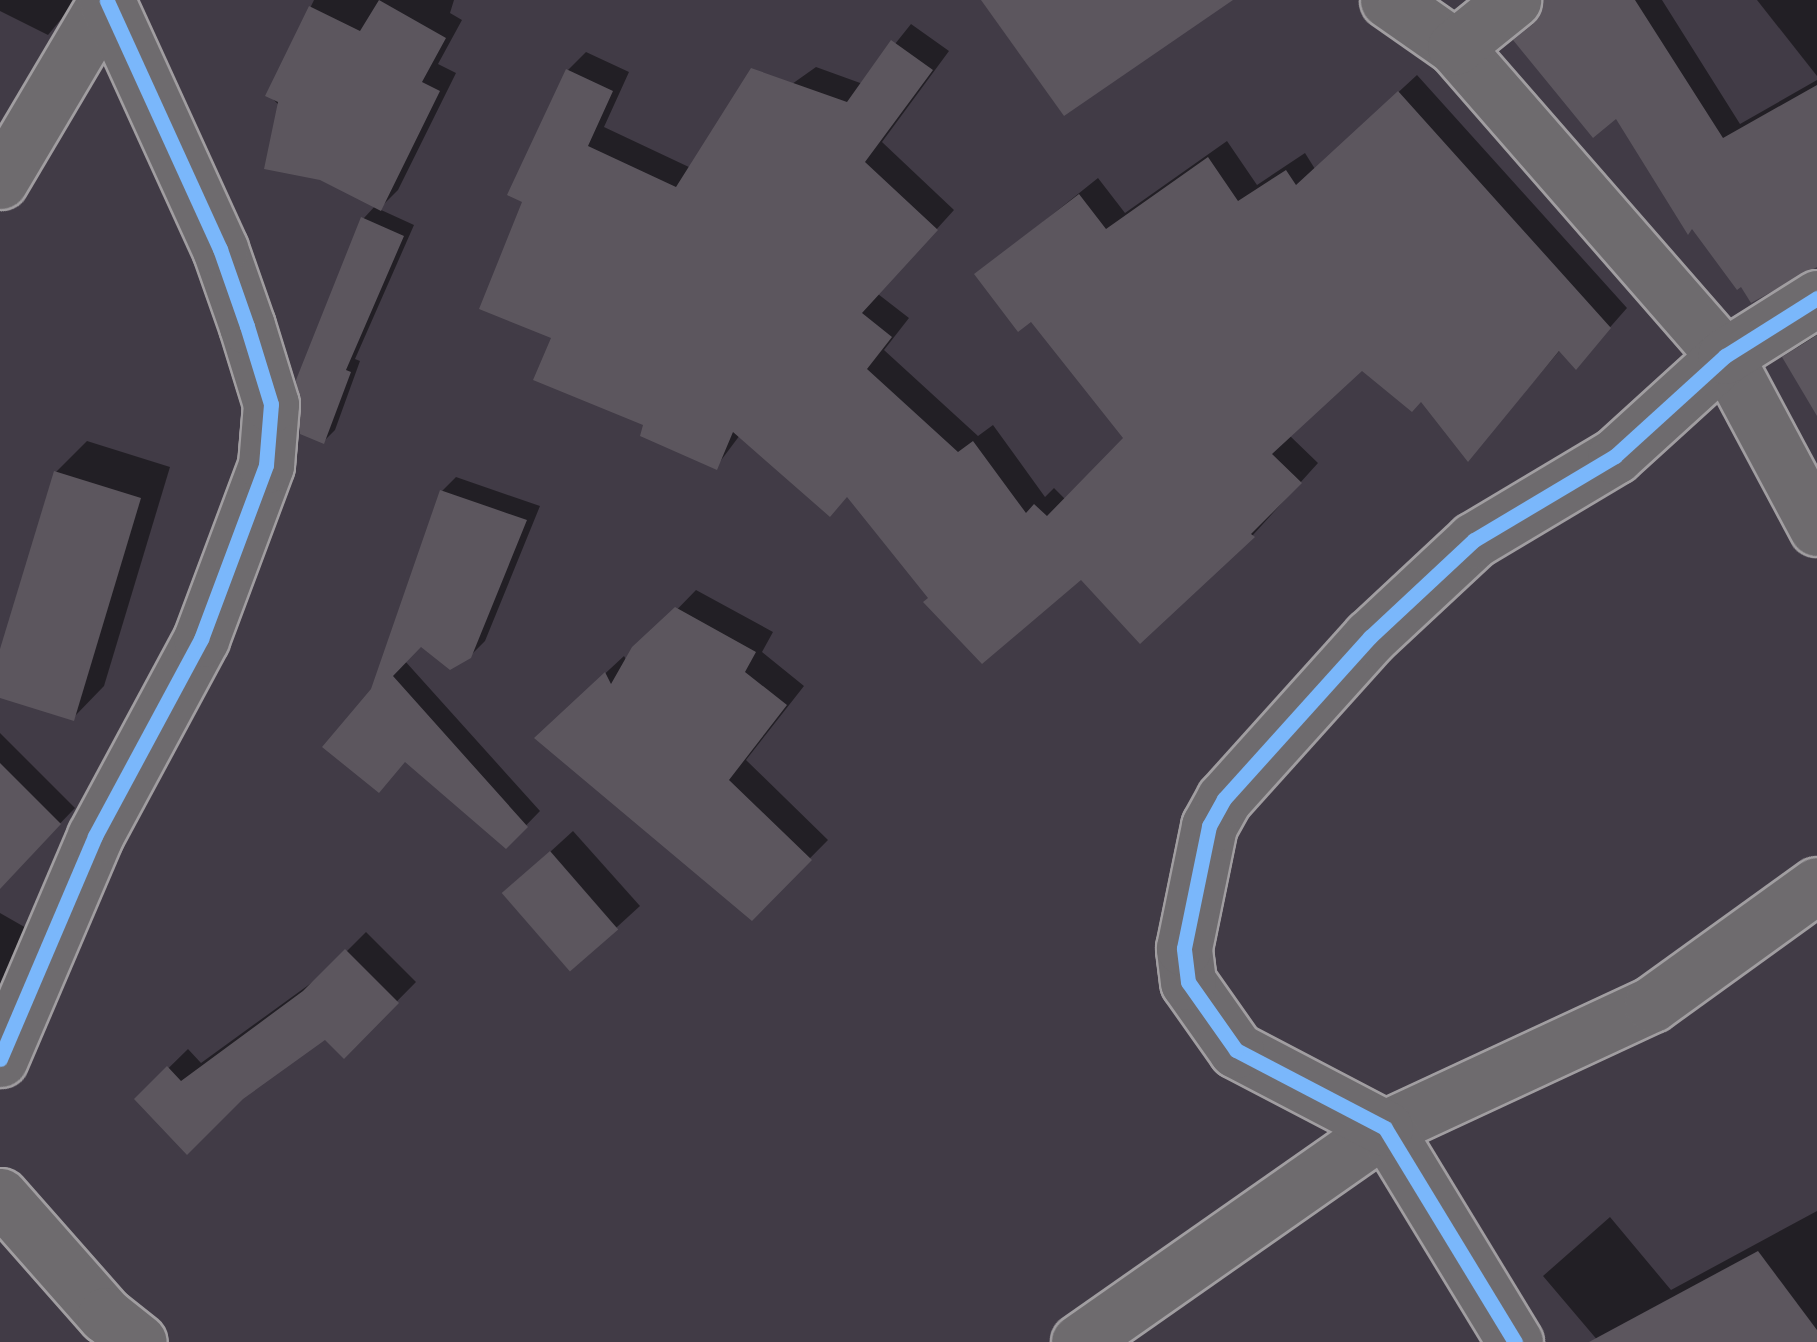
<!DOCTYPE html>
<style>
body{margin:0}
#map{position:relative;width:1817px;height:1342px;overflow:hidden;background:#413b46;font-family:"Indie Flower",sans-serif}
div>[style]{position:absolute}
.shadow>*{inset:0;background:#0007}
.building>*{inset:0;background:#5c565e;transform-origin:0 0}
.roads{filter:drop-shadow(2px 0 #a19ea1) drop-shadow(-2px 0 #a19ea1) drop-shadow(0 2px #a19ea1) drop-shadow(0 -2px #a19ea1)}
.street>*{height:55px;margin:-27.5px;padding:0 27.5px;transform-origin:27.5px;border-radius:27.5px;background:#6e6b6e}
.cycleway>*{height:15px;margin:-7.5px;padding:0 7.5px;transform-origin:7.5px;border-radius:7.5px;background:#7ab7fb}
span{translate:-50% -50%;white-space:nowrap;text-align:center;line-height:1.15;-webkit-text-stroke:9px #2f2a3d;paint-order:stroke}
</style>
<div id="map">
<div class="shadow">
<div style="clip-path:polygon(0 0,77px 0,48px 35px,0 11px)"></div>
<div style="clip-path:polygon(314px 0,454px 0,450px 13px,462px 20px,438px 64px,456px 73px,398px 190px,379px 209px,414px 225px,355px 359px,360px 361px,335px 430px,324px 441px,299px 380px,364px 218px,376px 205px,268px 94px)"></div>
<div style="clip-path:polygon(1542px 0,1662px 0,1740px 124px,1817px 80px,1817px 265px,1516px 41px,1544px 13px)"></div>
<div style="clip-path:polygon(1757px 0,1817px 0,1817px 76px)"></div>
<div style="clip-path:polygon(911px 24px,949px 51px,882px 142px,954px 210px,878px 294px,909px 318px,884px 350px,978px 436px,993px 425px,1045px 497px,1054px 488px,1066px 500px,1127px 438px,1032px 319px,978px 274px,1098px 178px,1125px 213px,1227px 141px,1257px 185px,1305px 153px,1315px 169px,1417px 75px,1627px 308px,1576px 366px,1561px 349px,1469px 458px,1422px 399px,1362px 368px,1289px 435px,1318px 463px,1253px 535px,1140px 641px,1081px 577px,931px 598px,849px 495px,740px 435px,716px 467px,646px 424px,554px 337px,525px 200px,568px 70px,586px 52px,629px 72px,604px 127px,691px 168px,717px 137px,816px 67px,863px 84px)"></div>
<div style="clip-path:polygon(1817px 330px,1817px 392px,1786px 357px)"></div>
<div style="clip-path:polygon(87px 441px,170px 467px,104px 686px,73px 718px,0 695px,0 658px,56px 472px)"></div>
<div style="clip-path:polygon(456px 477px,540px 506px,485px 641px,470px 656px,421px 643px,405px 661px,540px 811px,506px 846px,373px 690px,442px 491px)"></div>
<div style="clip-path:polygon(696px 590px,773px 632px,762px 652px,804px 686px,746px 760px,828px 840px,752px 917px,556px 719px,624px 656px,627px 661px)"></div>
<div style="clip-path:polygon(0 733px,75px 808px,0 886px)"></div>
<div style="clip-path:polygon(573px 831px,640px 906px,571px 969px,527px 873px)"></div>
<div style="clip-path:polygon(0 913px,28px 929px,0 996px)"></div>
<div style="clip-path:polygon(366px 932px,416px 982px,344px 1055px,325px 1036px,137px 1099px,188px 1049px,201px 1063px,325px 973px)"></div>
<div style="clip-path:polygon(1817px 1211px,1817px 1342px,1599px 1342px,1543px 1276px,1610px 1217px,1671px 1290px)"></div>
</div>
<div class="building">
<div style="clip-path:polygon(379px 0,446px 38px,422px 82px,440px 91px,381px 211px,320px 180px,264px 169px,278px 102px,265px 96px,309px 6px,360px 31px)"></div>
<div style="clip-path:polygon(981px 0,1233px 0,1064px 116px)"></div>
<div style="clip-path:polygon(1543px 0,1635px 0,1723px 138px,1817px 85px,1817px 267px,1751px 303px,1741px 287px,1737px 290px,1692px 229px,1688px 235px,1616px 119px,1593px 138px,1513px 40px,1533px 24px)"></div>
<div style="clip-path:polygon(891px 40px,933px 70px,865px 162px,938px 230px,862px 313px,892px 337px,867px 369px,958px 452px,973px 441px,1026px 513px,1034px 504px,1047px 516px,1123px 438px,1031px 322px,1018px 332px,974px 274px,1079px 194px,1106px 229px,1208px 157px,1238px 201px,1286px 170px,1296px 185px,1398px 91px,1611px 328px,1576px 370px,1559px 351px,1468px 462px,1421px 402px,1412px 412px,1362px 371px,1272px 454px,1302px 483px,1251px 534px,1255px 537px,1140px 644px,1081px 580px,982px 664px,923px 602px,928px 598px,847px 497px,830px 517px,733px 432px,717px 470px,640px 436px,643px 425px,533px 380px,551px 338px,479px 309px,522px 202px,507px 195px,566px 69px,613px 91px,588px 146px,676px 187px,751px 68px,847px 102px)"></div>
<div style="clip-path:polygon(361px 217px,404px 236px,346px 370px,351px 372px,324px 444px,300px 434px,296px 380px)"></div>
<div style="clip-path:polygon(1817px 335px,1817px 416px,1782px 357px)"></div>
<div style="clip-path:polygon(54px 471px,141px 498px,74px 721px,0 698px,0 649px)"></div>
<div style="clip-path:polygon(440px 490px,527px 520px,471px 658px,450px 670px,421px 647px,393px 676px,528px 827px,506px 849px,405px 762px,379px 793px,322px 747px,371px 689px)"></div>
<div style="clip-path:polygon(675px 607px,756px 652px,745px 672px,787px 705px,729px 780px,812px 860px,752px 921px,534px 738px,605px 672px,611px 684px,632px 647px)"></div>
<div style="clip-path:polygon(0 763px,61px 824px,0 889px)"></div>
<div style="left:550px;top:851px;width:104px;height:64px;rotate:49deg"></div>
<div style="clip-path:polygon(345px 949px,399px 1003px,344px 1059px,325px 1040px,243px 1099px,187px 1155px,134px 1099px,167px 1066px,181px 1081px,303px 991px)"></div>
<div style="clip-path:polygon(1758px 1251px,1817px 1330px,1817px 1342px,1589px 1342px)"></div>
</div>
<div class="roads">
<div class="street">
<div style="left:1388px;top:0;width:82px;rotate:35deg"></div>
<div style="left:1455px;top:47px;width:410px;rotate:48.9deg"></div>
<div style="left:1725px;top:356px;width:195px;rotate:61.9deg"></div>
<div style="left:1455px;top:47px;width:75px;rotate:-39deg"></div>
<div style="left:0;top:181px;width:210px;rotate:-59.4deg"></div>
<div style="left:0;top:1059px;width:242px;rotate:-66.9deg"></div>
<div style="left:95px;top:836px;width:224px;rotate:-61.7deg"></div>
<div style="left:201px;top:639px;width:186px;rotate:-69.5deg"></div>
<div style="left:266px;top:465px;width:61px;rotate:-85.3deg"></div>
<div style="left:271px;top:404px;width:82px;rotate:-107.1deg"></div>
<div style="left:247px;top:326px;width:82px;rotate:-109.3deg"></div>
<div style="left:220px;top:249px;width:273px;rotate:-114.5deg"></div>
<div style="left:0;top:1196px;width:159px;rotate:48.6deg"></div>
<div style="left:105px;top:1315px;width:43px;rotate:38.5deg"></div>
<div style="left:1079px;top:1342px;width:373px;rotate:-35deg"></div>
<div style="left:1385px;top:1128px;width:294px;rotate:-24.9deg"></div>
<div style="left:1652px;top:1004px;width:203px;rotate:-35.8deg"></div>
<div style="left:1515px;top:1342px;width:250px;rotate:-121.3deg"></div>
<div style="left:1385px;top:1128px;width:168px;rotate:-152.4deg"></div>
<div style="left:1236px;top:1050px;width:83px;rotate:-125.2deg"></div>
<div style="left:1188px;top:982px;width:34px;rotate:-97deg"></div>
<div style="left:1184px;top:948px;width:125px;rotate:-78.4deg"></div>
<div style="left:1209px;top:826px;width:31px;rotate:-61deg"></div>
<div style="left:1224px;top:799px;width:218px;rotate:-48deg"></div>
<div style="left:1370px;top:637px;width:142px;rotate:-43deg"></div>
<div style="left:1474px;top:540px;width:164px;rotate:-30.8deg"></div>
<div style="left:1615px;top:456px;width:149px;rotate:-42.3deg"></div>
<div style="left:1725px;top:356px;width:109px;rotate:-32.2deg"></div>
</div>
</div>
<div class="cycleway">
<div style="left:0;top:1059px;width:242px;rotate:-66.9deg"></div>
<div style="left:95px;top:836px;width:224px;rotate:-61.7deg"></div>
<div style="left:201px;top:639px;width:186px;rotate:-69.5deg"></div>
<div style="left:266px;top:465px;width:61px;rotate:-85.3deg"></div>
<div style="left:271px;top:404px;width:82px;rotate:-107.1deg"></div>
<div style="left:247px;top:326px;width:82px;rotate:-109.3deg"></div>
<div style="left:220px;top:249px;width:273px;rotate:-114.5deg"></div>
<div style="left:1515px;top:1342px;width:250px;rotate:-121.3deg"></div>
<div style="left:1385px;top:1128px;width:168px;rotate:-152.4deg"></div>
<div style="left:1236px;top:1050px;width:83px;rotate:-125.2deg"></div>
<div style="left:1188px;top:982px;width:34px;rotate:-97deg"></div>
<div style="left:1184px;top:948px;width:125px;rotate:-78.4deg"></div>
<div style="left:1209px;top:826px;width:31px;rotate:-61deg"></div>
<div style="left:1224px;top:799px;width:218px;rotate:-48deg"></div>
<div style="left:1370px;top:637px;width:142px;rotate:-43deg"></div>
<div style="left:1474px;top:540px;width:164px;rotate:-30.8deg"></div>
<div style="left:1615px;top:456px;width:149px;rotate:-42.3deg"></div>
<div style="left:1725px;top:356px;width:109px;rotate:-32.2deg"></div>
</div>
</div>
